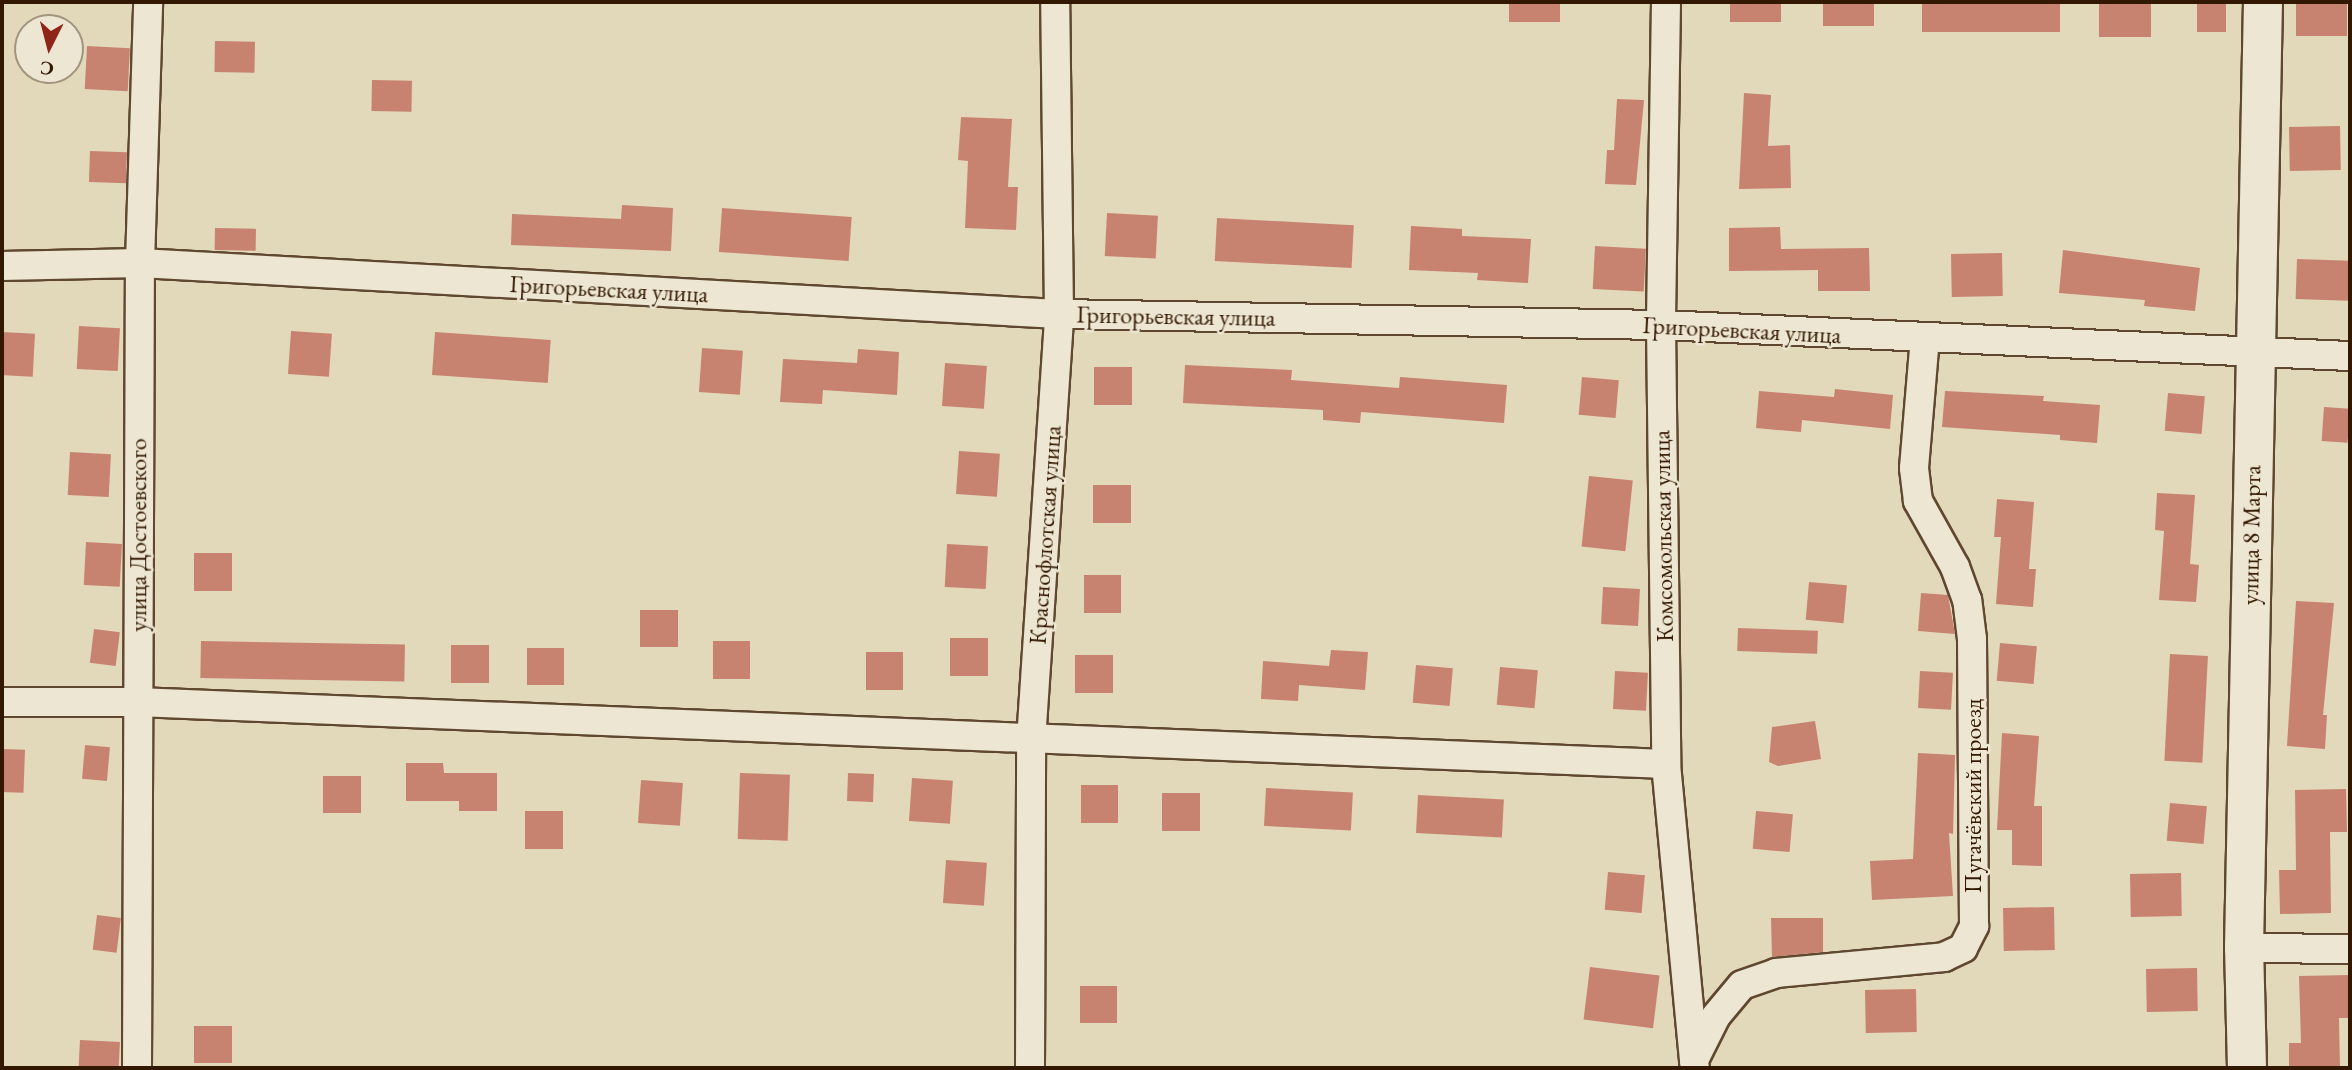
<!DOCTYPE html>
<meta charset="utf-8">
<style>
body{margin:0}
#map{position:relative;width:2352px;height:1070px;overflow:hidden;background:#e2d9ba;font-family:"EB Garamond",serif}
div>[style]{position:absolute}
.building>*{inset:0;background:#c88270;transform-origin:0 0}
.roads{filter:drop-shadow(2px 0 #5f482f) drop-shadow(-2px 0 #5f482f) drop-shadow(0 2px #5f482f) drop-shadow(0 -2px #5f482f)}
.street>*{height:28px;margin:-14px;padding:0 14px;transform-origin:14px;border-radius:14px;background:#ece6d2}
.secondary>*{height:38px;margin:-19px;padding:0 19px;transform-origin:19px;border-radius:19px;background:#ece6d2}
span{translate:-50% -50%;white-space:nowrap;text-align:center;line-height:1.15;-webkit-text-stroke:5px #ece6d2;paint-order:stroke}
.street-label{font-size:24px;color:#331801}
.frame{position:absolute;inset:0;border:4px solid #331801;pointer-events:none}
.north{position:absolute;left:14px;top:14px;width:70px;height:70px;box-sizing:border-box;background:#ece6d2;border:2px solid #a2947e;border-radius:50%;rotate:186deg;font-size:19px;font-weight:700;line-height:28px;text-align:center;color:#331801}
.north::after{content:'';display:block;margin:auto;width:24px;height:32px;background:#8f2418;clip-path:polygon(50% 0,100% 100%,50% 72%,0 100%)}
</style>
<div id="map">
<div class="building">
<div style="left:1509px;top:2px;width:51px;height:20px"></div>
<div style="left:1730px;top:2px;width:51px;height:20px"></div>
<div style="left:1823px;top:2px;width:51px;height:24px"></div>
<div style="left:1922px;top:2px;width:138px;height:30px"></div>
<div style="left:2099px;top:2px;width:52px;height:35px"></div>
<div style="left:2197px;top:2px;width:29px;height:30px"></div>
<div style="left:2296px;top:2px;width:51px;height:34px"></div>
<div style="left:215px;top:41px;width:40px;height:31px;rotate:1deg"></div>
<div style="left:87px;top:46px;width:43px;height:43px;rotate:3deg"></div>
<div style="left:372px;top:80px;width:40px;height:31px;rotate:1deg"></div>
<div style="clip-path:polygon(1744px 93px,1771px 95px,1768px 146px,1790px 145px,1791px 188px,1739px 189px)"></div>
<div style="clip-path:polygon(1617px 99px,1644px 100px,1636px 185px,1605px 184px,1607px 150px,1614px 150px)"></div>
<div style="clip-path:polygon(961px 117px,1012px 119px,1008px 187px,1018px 187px,1016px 230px,965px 228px,968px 161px,958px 160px)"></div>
<div style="left:2340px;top:126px;width:44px;height:51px;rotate:89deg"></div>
<div style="left:90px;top:151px;width:37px;height:31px;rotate:2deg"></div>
<div style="clip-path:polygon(622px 205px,673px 208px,671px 251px,511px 245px,512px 214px,621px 219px)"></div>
<div style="left:722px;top:208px;width:130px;height:44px;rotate:4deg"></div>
<div style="left:1107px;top:213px;width:51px;height:43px;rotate:3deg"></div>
<div style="left:1217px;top:218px;width:137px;height:43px;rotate:3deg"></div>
<div style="clip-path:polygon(1411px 226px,1462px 229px,1462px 236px,1531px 239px,1528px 283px,1477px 280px,1478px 273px,1409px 270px)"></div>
<div style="clip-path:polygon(1780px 227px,1781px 249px,1869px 248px,1870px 291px,1818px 291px,1818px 270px,1729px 271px,1729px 228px)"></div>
<div style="left:215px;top:228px;width:41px;height:22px;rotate:1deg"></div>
<div style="left:1595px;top:246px;width:51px;height:43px;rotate:3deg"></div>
<div style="clip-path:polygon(2063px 250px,2200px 268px,2195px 311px,2144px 306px,2145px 300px,2059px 293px)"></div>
<div style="left:2002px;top:253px;width:43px;height:51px;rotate:89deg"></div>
<div style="left:2297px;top:259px;width:53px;height:40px;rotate:2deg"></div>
<div style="left:79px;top:326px;width:41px;height:43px;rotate:3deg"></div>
<div style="left:291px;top:331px;width:41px;height:43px;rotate:4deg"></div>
<div style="left:2px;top:332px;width:33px;height:43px;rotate:3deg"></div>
<div style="left:435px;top:332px;width:116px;height:43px;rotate:4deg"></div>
<div style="left:702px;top:348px;width:41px;height:44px;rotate:4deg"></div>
<div style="clip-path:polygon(858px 349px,899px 352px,897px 395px,823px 390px,822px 404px,780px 402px,783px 359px,857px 363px)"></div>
<div style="left:945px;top:363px;width:42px;height:43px;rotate:4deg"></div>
<div style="clip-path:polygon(1185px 365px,1292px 370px,1291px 380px,1399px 388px,1400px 377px,1507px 385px,1504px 423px,1361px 412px,1360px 423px,1323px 420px,1323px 410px,1183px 403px)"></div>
<div style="left:1094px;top:367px;width:38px;height:38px"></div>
<div style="left:1582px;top:377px;width:37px;height:38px;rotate:5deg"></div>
<div style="clip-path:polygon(1835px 389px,1893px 395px,1890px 429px,1802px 420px,1801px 432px,1756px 428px,1759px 391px,1834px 397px)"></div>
<div style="clip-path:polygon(1945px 391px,2044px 396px,2043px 401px,2100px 405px,2097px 443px,2060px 440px,2060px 435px,1942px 427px)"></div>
<div style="left:2168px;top:393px;width:37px;height:38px;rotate:5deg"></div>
<div style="left:2324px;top:407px;width:26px;height:34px;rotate:4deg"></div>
<div style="left:959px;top:451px;width:41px;height:43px;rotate:4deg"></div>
<div style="left:70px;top:452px;width:41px;height:43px;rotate:3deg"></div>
<div style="left:1589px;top:476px;width:44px;height:71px;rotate:6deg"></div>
<div style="left:1093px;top:485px;width:38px;height:38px"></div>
<div style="clip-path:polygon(2157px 493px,2195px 495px,2190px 564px,2199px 565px,2196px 602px,2159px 600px,2164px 531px,2155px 530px)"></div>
<div style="clip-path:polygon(1997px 499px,2034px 502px,2029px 569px,2036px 569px,2033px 607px,1996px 604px,2001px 537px,1994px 537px)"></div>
<div style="left:86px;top:542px;width:36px;height:43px;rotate:3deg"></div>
<div style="left:947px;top:544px;width:41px;height:43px;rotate:3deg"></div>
<div style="left:194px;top:553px;width:38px;height:38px"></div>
<div style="left:1084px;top:575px;width:37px;height:38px"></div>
<div style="left:1809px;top:582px;width:38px;height:38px;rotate:5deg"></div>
<div style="left:1603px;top:587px;width:37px;height:37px;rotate:3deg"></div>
<div style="clip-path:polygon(1921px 593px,1948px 595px,1955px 634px,1918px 631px)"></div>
<div style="clip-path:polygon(2296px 601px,2334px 603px,2323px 715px,2327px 715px,2325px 749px,2287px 746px)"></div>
<div style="left:640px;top:610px;width:38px;height:37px"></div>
<div style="left:1738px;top:628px;width:80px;height:23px;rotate:2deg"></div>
<div style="left:94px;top:629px;width:26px;height:34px;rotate:7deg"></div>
<div style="left:950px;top:638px;width:38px;height:38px"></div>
<div style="left:201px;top:641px;width:204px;height:37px;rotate:1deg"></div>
<div style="left:750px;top:641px;width:38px;height:37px;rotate:90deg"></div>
<div style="left:2000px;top:643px;width:37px;height:38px;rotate:5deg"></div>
<div style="left:451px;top:645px;width:38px;height:38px"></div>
<div style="left:527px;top:648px;width:37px;height:37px"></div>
<div style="clip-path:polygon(1331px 650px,1368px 652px,1365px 690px,1299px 685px,1298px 701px,1261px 699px,1263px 661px,1329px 666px)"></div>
<div style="left:866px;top:652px;width:37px;height:38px"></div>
<div style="left:2170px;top:654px;width:38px;height:107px;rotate:3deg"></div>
<div style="left:1113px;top:655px;width:38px;height:38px;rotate:90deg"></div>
<div style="left:1416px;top:665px;width:37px;height:38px;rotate:5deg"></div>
<div style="left:1500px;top:667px;width:38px;height:38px;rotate:5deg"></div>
<div style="left:1615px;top:671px;width:33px;height:38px;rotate:3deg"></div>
<div style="left:1920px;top:671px;width:33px;height:37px;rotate:3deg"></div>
<div style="clip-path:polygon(1815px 721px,1821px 759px,1778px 766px,1769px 762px,1772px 727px)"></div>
<div style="clip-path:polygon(2002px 733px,2039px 736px,2034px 806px,2042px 806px,2042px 866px,2012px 865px,2012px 830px,1997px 830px)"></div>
<div style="left:85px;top:745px;width:25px;height:34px;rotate:5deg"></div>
<div style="left:2px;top:749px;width:23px;height:43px;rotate:2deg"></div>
<div style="clip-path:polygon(1918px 753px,1955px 755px,1953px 834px,1949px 833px,1953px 896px,1872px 900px,1870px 861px,1913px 859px)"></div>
<div style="clip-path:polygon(406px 763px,443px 763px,444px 773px,497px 773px,497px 811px,459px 811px,459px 801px,406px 801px)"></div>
<div style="left:740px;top:773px;width:50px;height:66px;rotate:2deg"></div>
<div style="left:848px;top:773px;width:26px;height:28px;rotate:2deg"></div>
<div style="left:323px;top:776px;width:38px;height:37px"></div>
<div style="left:912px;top:778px;width:41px;height:43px;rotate:4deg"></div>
<div style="left:641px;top:780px;width:42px;height:43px;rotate:4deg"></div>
<div style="left:1118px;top:785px;width:38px;height:37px;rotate:90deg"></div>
<div style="left:1266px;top:788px;width:87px;height:38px;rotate:3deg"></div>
<div style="clip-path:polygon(2346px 789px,2347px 832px,2330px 832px,2331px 913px,2280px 914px,2279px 870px,2296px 870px,2295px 790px)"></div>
<div style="left:1162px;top:793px;width:38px;height:38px"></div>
<div style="left:1418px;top:795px;width:86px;height:38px;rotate:3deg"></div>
<div style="left:2170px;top:803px;width:37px;height:38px;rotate:5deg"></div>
<div style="left:525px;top:811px;width:38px;height:38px"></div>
<div style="left:1756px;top:811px;width:37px;height:38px;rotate:5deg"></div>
<div style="left:946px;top:860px;width:41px;height:43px;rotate:4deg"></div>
<div style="left:1608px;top:872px;width:37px;height:38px;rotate:5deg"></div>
<div style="left:2181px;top:873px;width:43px;height:51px;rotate:89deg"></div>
<div style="left:2054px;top:907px;width:43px;height:51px;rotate:89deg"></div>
<div style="left:97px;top:915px;width:24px;height:35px;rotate:7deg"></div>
<div style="clip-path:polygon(1771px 918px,1823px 918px,1823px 952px,1772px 957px)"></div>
<div style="left:1590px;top:967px;width:70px;height:53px;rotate:7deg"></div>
<div style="left:2197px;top:968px;width:43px;height:51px;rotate:89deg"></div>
<div style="clip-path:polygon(2350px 975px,2350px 1018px,2339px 1018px,2340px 1068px,2289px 1068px,2289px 1043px,2301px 1043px,2299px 976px)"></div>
<div style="left:1080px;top:986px;width:37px;height:37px"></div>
<div style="left:1916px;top:989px;width:43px;height:51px;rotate:89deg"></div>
<div style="left:194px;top:1026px;width:38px;height:37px"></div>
<div style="left:80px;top:1040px;width:40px;height:28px;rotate:3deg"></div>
</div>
<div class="roads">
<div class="street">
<div style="left:1666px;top:2px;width:323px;rotate:90.9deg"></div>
<div style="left:1661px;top:325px;width:439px;rotate:89.3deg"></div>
<div style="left:1666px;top:764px;width:305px;rotate:84.6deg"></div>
<div style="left:2px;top:266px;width:138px;rotate:-1.2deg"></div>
<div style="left:140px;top:263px;width:920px;rotate:3.18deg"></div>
<div style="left:1059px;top:314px;width:602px;rotate:1.05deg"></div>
<div style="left:1661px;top:325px;width:690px;rotate:2.58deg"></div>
<div style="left:2px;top:702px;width:135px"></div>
<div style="left:137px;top:702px;width:1530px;rotate:2.32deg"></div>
<div style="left:2244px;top:948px;width:106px;rotate:0.5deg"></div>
<div style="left:1694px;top:1060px;width:49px;rotate:-63.4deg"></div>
<div style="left:1716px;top:1016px;width:40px;rotate:-50deg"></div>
<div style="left:1742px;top:985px;width:36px;rotate:-19deg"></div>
<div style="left:1776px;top:973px;width:169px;rotate:-5.4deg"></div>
<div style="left:1944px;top:957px;width:21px;rotate:-25deg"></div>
<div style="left:1963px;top:948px;width:25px;rotate:-63deg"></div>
<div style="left:1974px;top:926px;width:287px;rotate:-90.4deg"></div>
<div style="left:1972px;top:639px;width:39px;rotate:-97deg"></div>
<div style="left:1967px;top:600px;width:35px;rotate:-110deg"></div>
<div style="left:1955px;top:567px;width:76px;rotate:-119.3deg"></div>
<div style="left:1918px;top:501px;width:33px;rotate:-97deg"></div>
<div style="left:1914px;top:468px;width:130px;rotate:-85.2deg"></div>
<div style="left:137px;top:1068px;width:805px;rotate:-89.79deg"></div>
<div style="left:140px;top:263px;width:261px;rotate:-88.2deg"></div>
<div style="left:1030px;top:1068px;width:327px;rotate:-89.8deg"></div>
<div style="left:1031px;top:741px;width:428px;rotate:-86.2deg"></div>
<div style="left:1059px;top:314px;width:312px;rotate:-90.7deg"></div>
</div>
<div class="secondary">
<div style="left:2247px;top:1068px;width:120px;rotate:-91.4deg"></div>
<div style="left:2244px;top:948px;width:946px;rotate:-88.85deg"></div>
</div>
</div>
<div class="street-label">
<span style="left:609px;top:289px;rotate:3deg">Григорьевская улица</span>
<span style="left:1176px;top:316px;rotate:1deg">Григорьевская улица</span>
<span style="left:1742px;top:330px;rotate:3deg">Григорьевская улица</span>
<span style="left:138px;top:535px;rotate:-90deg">улица Достоевского</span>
<span style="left:1045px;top:535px;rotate:-86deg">Краснофлотская улица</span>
<span style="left:2251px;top:535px;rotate:-89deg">улица 8 Марта</span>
<span style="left:1663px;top:536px;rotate:-91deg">Комсомольская улица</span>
<span style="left:1973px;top:796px;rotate:-90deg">Пугачёвский проезд</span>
</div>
<div class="frame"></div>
<div class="north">С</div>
</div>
